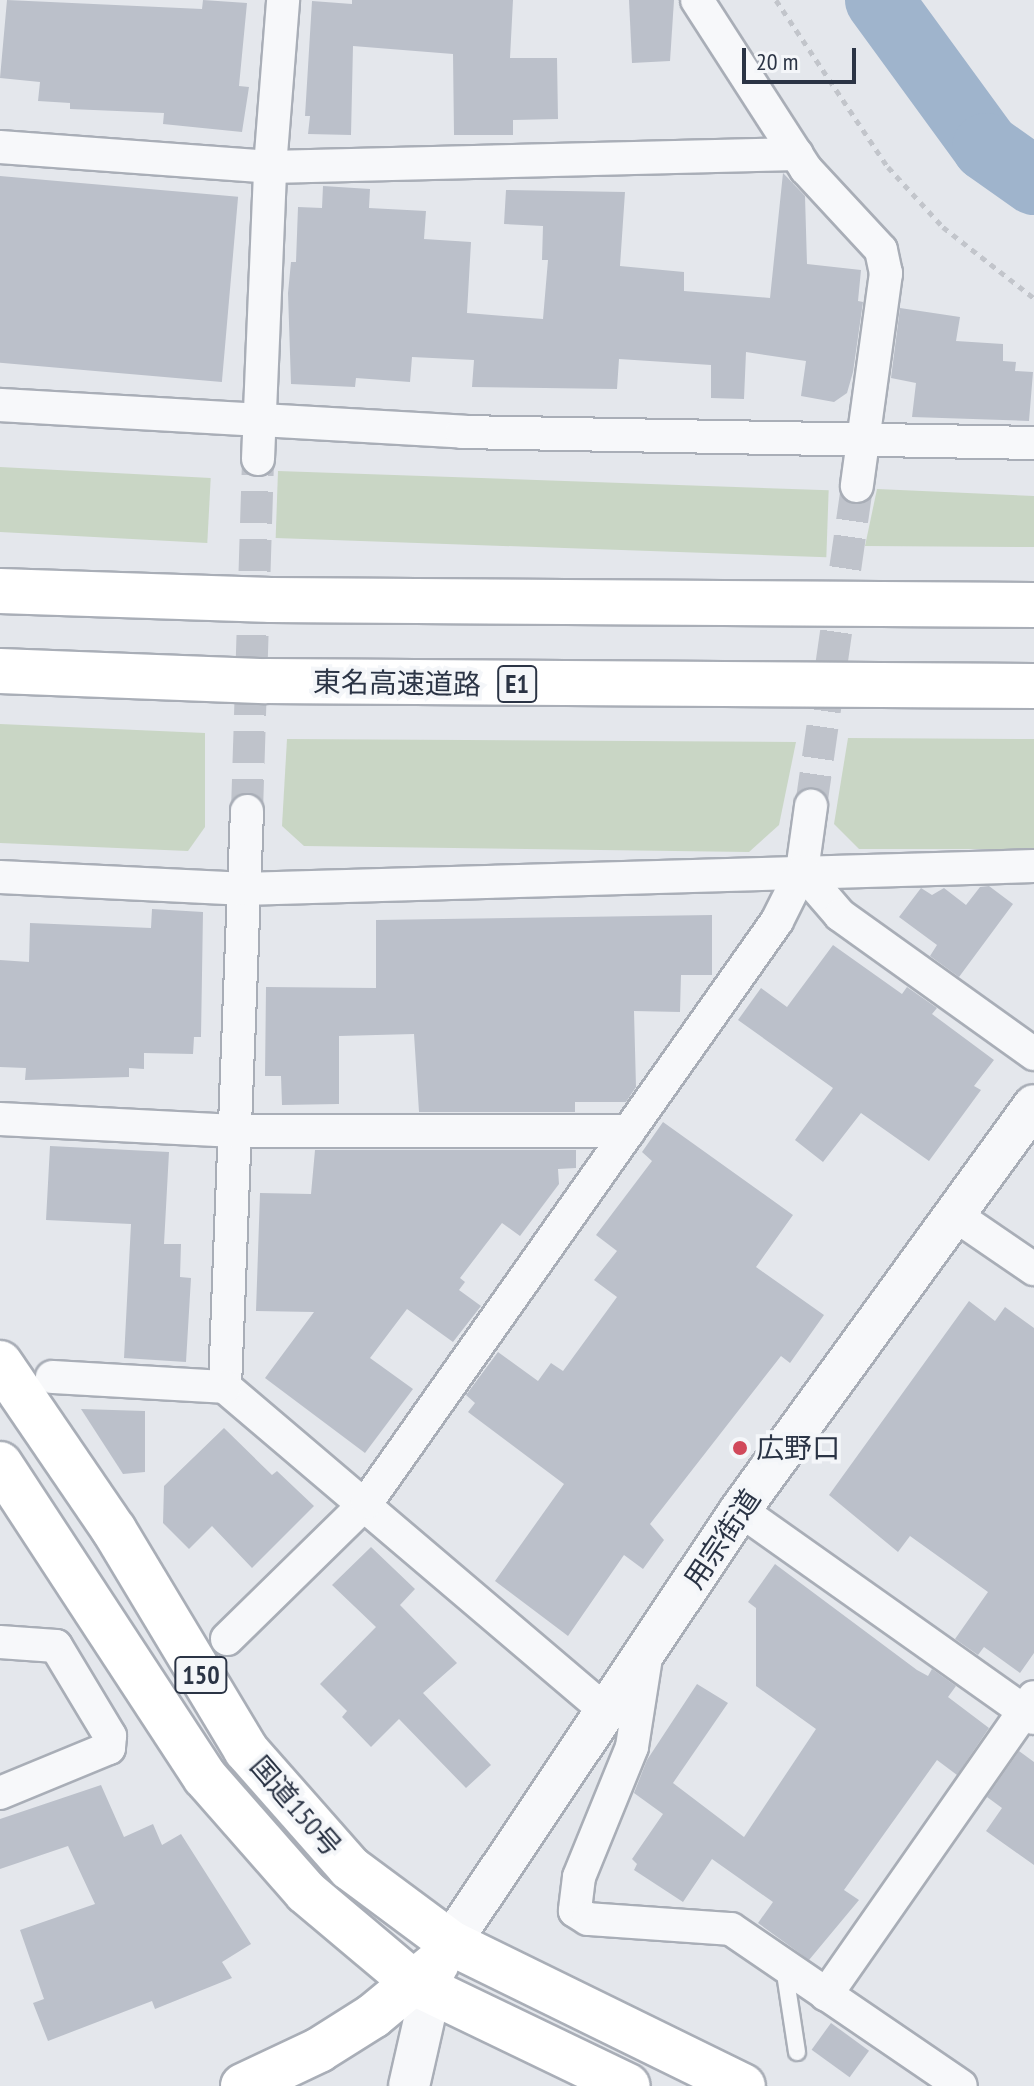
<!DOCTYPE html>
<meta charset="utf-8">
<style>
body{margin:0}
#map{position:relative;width:1034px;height:2086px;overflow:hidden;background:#e4e7ec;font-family:"PT Sans Narrow","Noto Sans JP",sans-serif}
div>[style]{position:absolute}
.green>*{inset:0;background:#c9d6c5;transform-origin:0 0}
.river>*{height:68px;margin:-34px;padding:0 34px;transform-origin:34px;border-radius:34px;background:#9fb4cc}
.building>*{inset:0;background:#bbc0ca;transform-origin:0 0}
.minor-tunnel>*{height:32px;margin-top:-16px;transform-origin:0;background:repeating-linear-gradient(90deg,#bfc3cb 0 32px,transparent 0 48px)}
.path>*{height:5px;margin-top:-2.5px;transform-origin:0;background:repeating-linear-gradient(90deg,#c2c5cb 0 6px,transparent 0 12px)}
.roads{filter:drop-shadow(2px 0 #a9aeb7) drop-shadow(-2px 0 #a9aeb7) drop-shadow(0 2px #a9aeb7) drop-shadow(0 -2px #a9aeb7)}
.service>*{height:16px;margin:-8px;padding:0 8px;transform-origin:8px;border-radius:8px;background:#f7f8fa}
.minor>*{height:32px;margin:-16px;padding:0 16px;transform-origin:16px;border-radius:16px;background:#f7f8fa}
.tertiary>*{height:40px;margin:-20px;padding:0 20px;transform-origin:20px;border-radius:20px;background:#f7f8fa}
.secondary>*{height:44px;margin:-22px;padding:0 22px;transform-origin:22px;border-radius:22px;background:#fff}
.trunk>*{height:44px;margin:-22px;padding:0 22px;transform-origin:22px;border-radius:22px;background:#fff}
.motorway>*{height:44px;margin:-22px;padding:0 22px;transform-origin:22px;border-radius:22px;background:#fff}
.dots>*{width:22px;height:22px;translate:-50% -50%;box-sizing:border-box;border:4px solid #f4f6f9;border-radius:50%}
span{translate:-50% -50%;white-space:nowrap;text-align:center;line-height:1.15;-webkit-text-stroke:8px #f4f6f9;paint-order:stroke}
.shield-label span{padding:2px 6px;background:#f4f6f9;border:2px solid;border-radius:6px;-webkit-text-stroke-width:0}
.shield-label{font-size:26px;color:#2b3445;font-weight:700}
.street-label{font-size:28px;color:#2b3445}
.poi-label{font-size:28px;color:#2b3445}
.left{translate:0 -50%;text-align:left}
.scale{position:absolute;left:742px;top:48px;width:114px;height:36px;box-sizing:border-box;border:4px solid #2b3445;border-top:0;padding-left:10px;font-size:24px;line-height:28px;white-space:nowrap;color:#2b3445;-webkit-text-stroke:6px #f4f6f9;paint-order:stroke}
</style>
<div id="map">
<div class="green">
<div style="left:0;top:467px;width:211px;height:65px;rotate:3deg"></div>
<div style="left:278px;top:471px;width:551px;height:67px;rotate:2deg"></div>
<div style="clip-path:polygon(877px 489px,1034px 496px,1034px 547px,865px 546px)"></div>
<div style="clip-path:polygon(0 724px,205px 733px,205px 827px,188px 851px,0 843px)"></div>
<div style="clip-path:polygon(848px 738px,1034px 739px,1034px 849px,859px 849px,834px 824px)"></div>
<div style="clip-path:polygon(287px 739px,796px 742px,779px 825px,749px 852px,304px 846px,282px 826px)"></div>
</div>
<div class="river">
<div style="left:879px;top:0;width:182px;rotate:53.9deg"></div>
<div style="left:986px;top:147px;width:59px;rotate:35.3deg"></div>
</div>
<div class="building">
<div style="clip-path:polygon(7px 0,202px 9px,203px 0,247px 3px,239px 86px,249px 87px,242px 132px,163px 124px,164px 113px,70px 109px,70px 103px,38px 101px,40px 82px,0 78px)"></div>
<div style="clip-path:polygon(352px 0,513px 0,510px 58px,557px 58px,558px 119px,513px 120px,513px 135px,454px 135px,453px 54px,353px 46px,351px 135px,308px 134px,310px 116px,305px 116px,312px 1px,352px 4px)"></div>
<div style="clip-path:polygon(629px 0,674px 0,670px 61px,632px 63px)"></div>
<div style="clip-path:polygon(783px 173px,805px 196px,807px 264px,861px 270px,858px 301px,863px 302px,853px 372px,847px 393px,834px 402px,801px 396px,806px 361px,746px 352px,744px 399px,711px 398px,711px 365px,619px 359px,617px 389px,472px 387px,474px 360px,412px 357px,410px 382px,356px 378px,355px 387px,291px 384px,288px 293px,291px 262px,296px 262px,298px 207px,322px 208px,323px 186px,370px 189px,369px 208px,426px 211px,424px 239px,471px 242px,467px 313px,543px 319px,548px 260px,542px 260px,543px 226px,504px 224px,506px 190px,625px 192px,620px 266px,684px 272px,684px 291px,770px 298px)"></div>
<div style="left:0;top:176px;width:239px;height:186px;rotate:5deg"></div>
<div style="clip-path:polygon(900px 308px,960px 317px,956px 341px,1003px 344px,1003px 361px,1016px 362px,1015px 371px,1033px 372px,1029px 421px,912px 417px,916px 383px,891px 378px)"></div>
<div style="clip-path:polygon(989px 886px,1013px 904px,959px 977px,930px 956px,937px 945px,899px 917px,921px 888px,932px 895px,944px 888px,966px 905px,980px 887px)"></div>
<div style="clip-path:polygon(152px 909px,203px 912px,201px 1037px,194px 1037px,193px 1054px,144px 1053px,144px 1069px,129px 1068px,129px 1077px,25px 1080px,26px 1068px,0 1067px,0 960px,29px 962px,30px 923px,151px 928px)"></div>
<div style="clip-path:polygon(712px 915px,712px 975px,681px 975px,680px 1012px,634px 1011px,636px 1087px,626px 1102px,575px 1102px,575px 1112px,419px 1112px,414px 1034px,339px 1036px,339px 1104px,282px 1105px,281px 1076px,265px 1076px,266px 987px,376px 988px,376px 920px)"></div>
<div style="clip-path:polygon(833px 945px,902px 994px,907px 987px,937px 1008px,932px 1014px,994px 1060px,974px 1086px,981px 1090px,929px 1161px,861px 1113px,823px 1162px,795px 1140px,833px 1088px,738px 1020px,761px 988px,787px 1007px)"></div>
<div style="clip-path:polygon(663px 1122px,793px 1215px,756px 1267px,824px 1315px,790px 1363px,781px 1356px,650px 1524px,664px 1540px,643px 1569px,624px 1555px,568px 1636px,495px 1581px,564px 1484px,468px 1412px,475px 1403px,466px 1395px,498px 1352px,538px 1381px,551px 1363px,563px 1371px,617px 1297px,594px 1280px,617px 1251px,596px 1235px,652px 1161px,642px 1152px)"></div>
<div style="clip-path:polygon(50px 1146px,169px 1152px,164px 1244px,181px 1244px,180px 1277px,191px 1278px,186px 1362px,124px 1358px,131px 1224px,46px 1220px)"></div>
<div style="clip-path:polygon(315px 1150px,576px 1150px,576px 1168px,558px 1169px,559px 1184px,520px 1236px,502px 1223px,460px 1278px,465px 1282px,459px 1290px,481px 1306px,453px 1342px,407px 1309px,370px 1358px,413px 1389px,365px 1453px,265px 1378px,314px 1312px,256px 1311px,260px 1193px,311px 1194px)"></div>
<div style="clip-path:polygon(969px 1301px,995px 1321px,1005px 1307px,1034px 1328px,1034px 1653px,1020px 1673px,984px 1647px,978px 1655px,955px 1639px,988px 1592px,910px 1536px,898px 1552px,829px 1495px)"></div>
<div style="clip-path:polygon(81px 1409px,145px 1411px,145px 1472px,123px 1474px)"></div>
<div style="clip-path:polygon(224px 1428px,272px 1475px,277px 1471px,314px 1506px,252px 1568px,212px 1526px,189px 1549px,163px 1523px,164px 1486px)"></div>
<div style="clip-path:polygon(371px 1547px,415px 1589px,400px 1605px,457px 1663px,423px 1693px,491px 1765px,466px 1788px,399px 1719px,371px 1747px,342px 1717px,347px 1711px,320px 1684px,376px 1627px,332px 1585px)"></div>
<div style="clip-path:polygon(775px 1564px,917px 1670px,928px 1676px,932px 1669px,956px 1686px,948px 1697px,989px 1728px,957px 1775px,937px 1760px,844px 1890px,859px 1900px,809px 1960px,758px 1923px,773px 1902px,712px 1859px,683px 1902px,634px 1870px,637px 1864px,632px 1859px,663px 1814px,634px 1793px,647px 1760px,697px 1684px,728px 1703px,673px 1783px,744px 1837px,816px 1729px,756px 1686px,756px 1608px,748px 1602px)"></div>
<div style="clip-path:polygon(1019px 1751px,1034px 1762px,1034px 1865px,986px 1831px,1002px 1808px,987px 1797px)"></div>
<div style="clip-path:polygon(101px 1785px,124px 1837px,153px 1824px,162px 1845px,181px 1834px,251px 1944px,222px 1962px,232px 1978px,155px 2009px,152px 2001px,48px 2041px,33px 2003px,44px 1999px,20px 1930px,95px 1904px,68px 1846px,0 1869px,0 1819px)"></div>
<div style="left:831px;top:2023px;width:47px;height:33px;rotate:36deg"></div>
</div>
<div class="minor-tunnel">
<div style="left:811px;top:806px;width:323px;rotate:-81.8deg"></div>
<div style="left:247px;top:811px;width:352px;rotate:-88.2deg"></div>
</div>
<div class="path">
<div style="left:776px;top:0;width:201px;rotate:56.2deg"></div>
<div style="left:888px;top:167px;width:81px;rotate:47.5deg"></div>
<div style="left:943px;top:227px;width:115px;rotate:38deg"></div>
</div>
<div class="roads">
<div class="service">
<div style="left:784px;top:1967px;width:86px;rotate:81.3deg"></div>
</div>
<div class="minor">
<div style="left:697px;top:0;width:201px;rotate:57.2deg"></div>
<div style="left:806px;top:169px;width:110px;rotate:47.2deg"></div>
<div style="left:881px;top:250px;width:24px;rotate:78deg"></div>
<div style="left:886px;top:273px;width:215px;rotate:97.8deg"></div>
<div style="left:0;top:147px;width:271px;rotate:4.2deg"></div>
<div style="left:270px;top:167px;width:527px;rotate:-1.41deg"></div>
<div style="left:0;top:405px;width:463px;rotate:3.3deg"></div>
<div style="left:462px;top:432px;width:572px;rotate:1.1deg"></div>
<div style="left:258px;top:459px;width:292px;rotate:-87.6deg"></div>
<div style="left:270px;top:167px;width:168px;rotate:-85.5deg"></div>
<div style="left:247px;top:811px;width:576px;rotate:92.19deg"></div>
<div style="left:225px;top:1387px;width:500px;rotate:40.38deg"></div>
<div style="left:802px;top:871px;width:66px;rotate:-82.1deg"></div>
<div style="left:0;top:877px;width:242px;rotate:2.8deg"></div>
<div style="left:242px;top:889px;width:792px;rotate:-1.66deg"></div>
<div style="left:0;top:1119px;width:236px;rotate:2.9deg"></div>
<div style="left:236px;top:1131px;width:393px"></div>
<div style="left:955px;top:1215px;width:96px;rotate:34.4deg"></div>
<div style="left:52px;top:1377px;width:173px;rotate:3.3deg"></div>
<div style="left:740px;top:1510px;width:360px;rotate:35.3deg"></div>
<div style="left:227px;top:1639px;width:196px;rotate:-44.4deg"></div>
<div style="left:367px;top:1502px;width:711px;rotate:-54.79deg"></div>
<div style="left:777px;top:921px;width:56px;rotate:-63.4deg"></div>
<div style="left:802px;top:871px;width:58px;rotate:49.2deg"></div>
<div style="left:840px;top:915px;width:239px;rotate:35.6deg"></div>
<div style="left:0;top:1642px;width:56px;rotate:4.1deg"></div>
<div style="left:56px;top:1646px;width:105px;rotate:59deg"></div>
<div style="left:110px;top:1736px;width:12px;rotate:95deg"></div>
<div style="left:109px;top:1748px;width:118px;rotate:157.6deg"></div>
<div style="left:647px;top:1651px;width:97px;rotate:98.9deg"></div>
<div style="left:632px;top:1747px;width:140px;rotate:112.2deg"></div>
<div style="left:579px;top:1877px;width:34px;rotate:97deg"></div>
<div style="left:575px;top:1911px;width:15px;rotate:32deg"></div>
<div style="left:588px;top:1919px;width:143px;rotate:4deg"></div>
<div style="left:731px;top:1929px;width:278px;rotate:34.3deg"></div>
<div style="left:826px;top:1995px;width:363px;rotate:-55.1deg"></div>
</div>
<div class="tertiary">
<div style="left:409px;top:2086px;width:126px;rotate:-77.2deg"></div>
<div style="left:437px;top:1963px;width:545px;rotate:-56.22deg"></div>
<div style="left:740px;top:1510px;width:500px;rotate:-54.02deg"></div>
</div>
<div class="secondary">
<div style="left:243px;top:2086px;width:84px;rotate:-25.3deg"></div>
<div style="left:319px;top:2050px;width:64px;rotate:-32.2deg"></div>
<div style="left:373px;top:2016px;width:83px;rotate:-39.6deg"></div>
</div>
<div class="trunk">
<div style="left:0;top:1363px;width:202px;rotate:55.7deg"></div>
<div style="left:114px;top:1530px;width:257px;rotate:59deg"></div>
<div style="left:246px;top:1750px;width:157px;rotate:48.6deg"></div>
<div style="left:350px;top:1868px;width:126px;rotate:36.6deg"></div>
<div style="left:451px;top:1943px;width:325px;rotate:26.1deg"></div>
<div style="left:0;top:1464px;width:374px;rotate:56.8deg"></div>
<div style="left:205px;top:1777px;width:153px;rotate:48.7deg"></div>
<div style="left:306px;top:1892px;width:141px;rotate:40.1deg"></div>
<div style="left:414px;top:1983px;width:237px;rotate:25.7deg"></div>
</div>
<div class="motorway">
<div style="left:0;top:591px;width:271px;rotate:1.9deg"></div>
<div style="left:271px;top:600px;width:763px;rotate:0.38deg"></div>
<div style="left:0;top:671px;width:266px;rotate:2.2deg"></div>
<div style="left:266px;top:681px;width:768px;rotate:0.37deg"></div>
</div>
</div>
<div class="dots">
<div style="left:740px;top:1448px;background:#d1495b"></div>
</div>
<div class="shield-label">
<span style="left:517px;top:684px">E1</span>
<span style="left:201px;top:1675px">150</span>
</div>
<div class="street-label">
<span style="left:397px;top:683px;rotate:1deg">東名高速道路</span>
<span style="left:722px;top:1539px;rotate:-56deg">用宗街道</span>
<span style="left:296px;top:1806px;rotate:49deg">国道150号</span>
</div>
<div class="poi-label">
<span class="left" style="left:756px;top:1448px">広野口</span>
</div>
<div class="scale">20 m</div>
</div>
